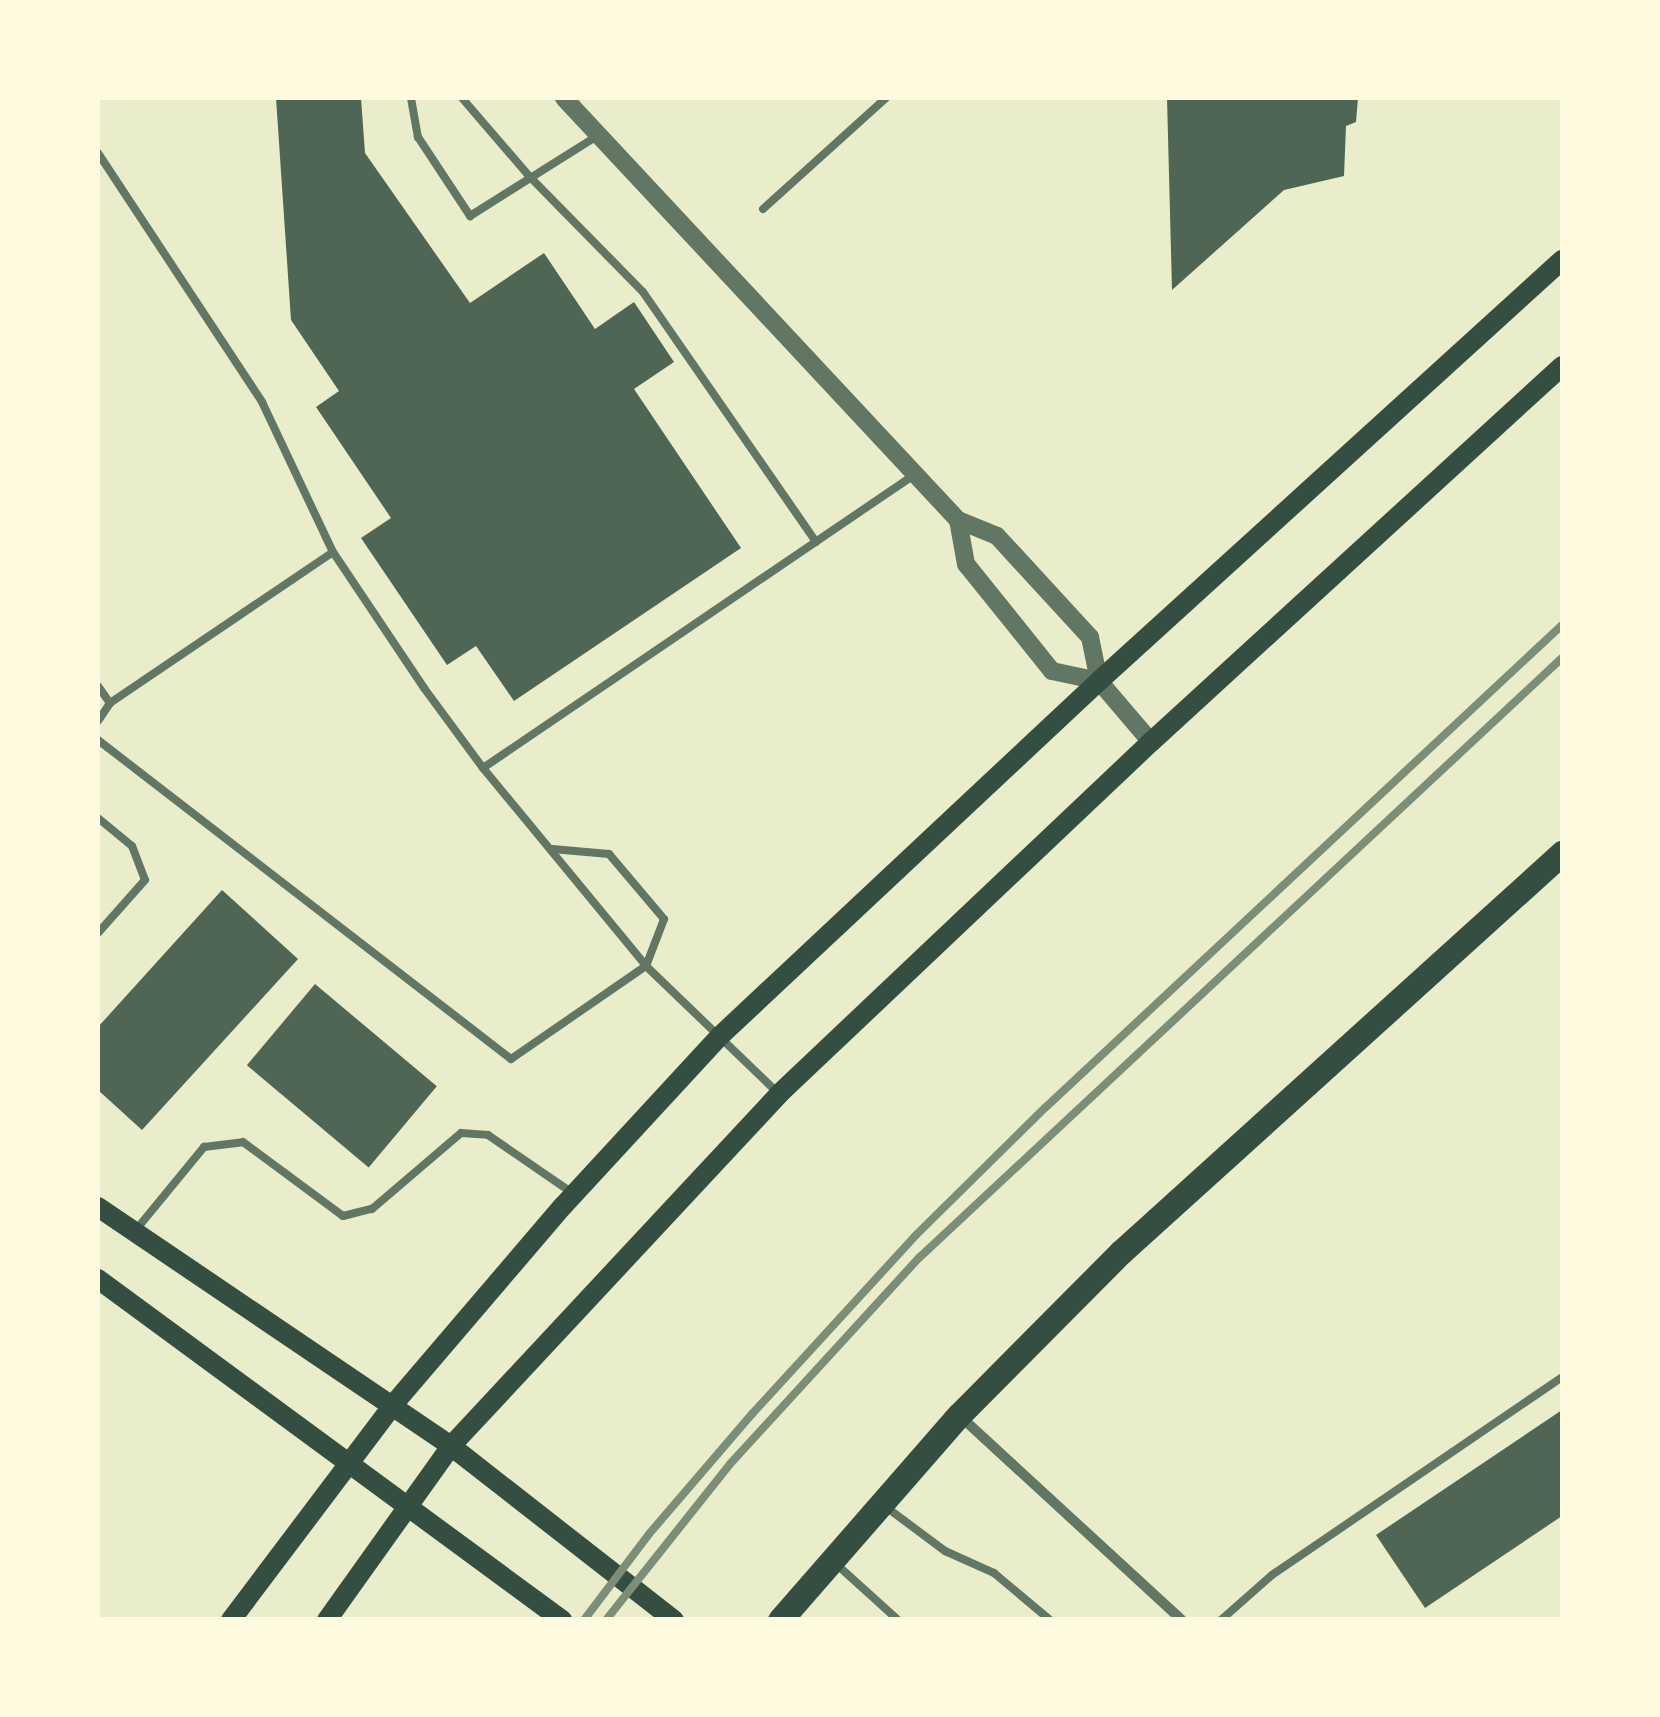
<!DOCTYPE html>
<style>
body{margin:0}
#map{position:relative;width:1660px;height:1717px;overflow:hidden;background:#e9edc9;font-family:Lora,serif}
div>[style]{position:absolute}
.building>*{inset:0;background:#4f6655;transform-origin:0 0}
.service>*{height:8px;margin:-4px;padding:0 4px;transform-origin:4px;border-radius:4px;background:#617663}
.minor>*{height:10px;margin:-5px;padding:0 5px;transform-origin:5px;border-radius:5px;background:#617663}
.tertiary>*{height:18px;margin:-9px;padding:0 9px;transform-origin:9px;border-radius:9px;background:#617663}
.secondary>*{height:20px;margin:-10px;padding:0 10px;transform-origin:10px;border-radius:10px;background:#344e41}
.primary>*{height:25px;margin:-12.5px;padding:0 12.5px;transform-origin:12.5px;border-radius:12.5px;background:#344e41}
.rail>*{height:8px;margin:-4px;padding:0 4px;transform-origin:4px;border-radius:4px;background:#7c8e77}
span{translate:-50% -50%;white-space:nowrap;text-align:center;line-height:1.15;-webkit-text-stroke:8px #fefae0;paint-order:stroke}
.frame{position:absolute;inset:0;border:100px solid #fefae0;pointer-events:none}
</style>
<div id="map">
<div class="building">
<div style="clip-path:polygon(276px 98px,361px 98px,365px 153px,470px 303px,544px 253px,595px 329px,634px 302px,674px 362px,634px 389px,741px 548px,514px 701px,476px 646px,447px 665px,361px 538px,391px 518px,316px 407px,339px 391px,291px 320px)"></div>
<div style="clip-path:polygon(1167px 98px,1358px 98px,1356px 122px,1346px 126px,1344px 176px,1284px 190px,1172px 290px)"></div>
<div style="clip-path:polygon(222px 890px,298px 959px,142px 1130px,98px 1090px,98px 1027px)"></div>
<div style="left:315px;top:984px;width:159px;height:106px;rotate:40deg"></div>
<div style="clip-path:polygon(1562px 1410px,1562px 1516px,1425px 1608px,1376px 1535px)"></div>
</div>
<div class="service">
<div style="left:411px;top:98px;width:40px;rotate:80deg"></div>
<div style="left:418px;top:137px;width:95px;rotate:56.6deg"></div>
<div style="left:470px;top:216px;width:150px;rotate:-32.2deg"></div>
<div style="left:462px;top:98px;width:103px;rotate:49.3deg"></div>
<div style="left:529px;top:176px;width:163px;rotate:45.5deg"></div>
<div style="left:643px;top:292px;width:304px;rotate:55.3deg"></div>
<div style="left:98px;top:153px;width:298px;rotate:56.6deg"></div>
<div style="left:262px;top:402px;width:166px;rotate:64.7deg"></div>
<div style="left:333px;top:552px;width:164px;rotate:56.2deg"></div>
<div style="left:424px;top:688px;width:99px;rotate:53.6deg"></div>
<div style="left:483px;top:768px;width:256px;rotate:50.5deg"></div>
<div style="left:646px;top:966px;width:180px;rotate:43.9deg"></div>
<div style="left:763px;top:209px;width:166px;rotate:-42.1deg"></div>
<div style="left:98px;top:686px;width:21px;rotate:55deg"></div>
<div style="left:98px;top:721px;width:22px;rotate:-56deg"></div>
<div style="left:110px;top:703px;width:269px;rotate:-34.1deg"></div>
<div style="left:98px;top:740px;width:522px;rotate:37.68deg"></div>
<div style="left:511px;top:1059px;width:164px;rotate:-34.6deg"></div>
<div style="left:646px;top:966px;width:50px;rotate:-69deg"></div>
<div style="left:664px;top:919px;width:85px;rotate:-130.2deg"></div>
<div style="left:609px;top:854px;width:57px;rotate:-175deg"></div>
<div style="left:483px;top:768px;width:521px;rotate:-34.21deg"></div>
<div style="left:98px;top:818px;width:44px;rotate:39.5deg"></div>
<div style="left:132px;top:846px;width:36px;rotate:69deg"></div>
<div style="left:145px;top:880px;width:71px;rotate:131.6deg"></div>
<div style="left:135px;top:1231px;width:109px;rotate:-50.6deg"></div>
<div style="left:204px;top:1147px;width:39px;rotate:-7deg"></div>
<div style="left:243px;top:1142px;width:124px;rotate:36.5deg"></div>
<div style="left:343px;top:1216px;width:30px;rotate:-14deg"></div>
<div style="left:372px;top:1209px;width:117px;rotate:-40.5deg"></div>
<div style="left:461px;top:1133px;width:27px;rotate:4deg"></div>
<div style="left:488px;top:1135px;width:104px;rotate:34.5deg"></div>
<div style="left:886px;top:1507px;width:74px;rotate:36.7deg"></div>
<div style="left:945px;top:1551px;width:54px;rotate:24.2deg"></div>
<div style="left:994px;top:1573px;width:73px;rotate:40deg"></div>
<div style="left:835px;top:1563px;width:85px;rotate:42.1deg"></div>
<div style="left:1221px;top:1620px;width:68px;rotate:-41.4deg"></div>
<div style="left:1272px;top:1575px;width:351px;rotate:-34.3deg"></div>
</div>
<div class="minor">
<div style="left:960px;top:1416px;width:301px;rotate:42.6deg"></div>
</div>
<div class="tertiary">
<div style="left:564px;top:98px;width:577px;rotate:46.97deg"></div>
<div style="left:958px;top:520px;width:42px;rotate:22.3deg"></div>
<div style="left:997px;top:536px;width:137px;rotate:47.4deg"></div>
<div style="left:1090px;top:637px;width:45px;rotate:78.4deg"></div>
<div style="left:1099px;top:681px;width:80px;rotate:49.6deg"></div>
<div style="left:958px;top:520px;width:45px;rotate:79.7deg"></div>
<div style="left:966px;top:564px;width:137px;rotate:51.2deg"></div>
<div style="left:1052px;top:671px;width:48px;rotate:12deg"></div>
</div>
<div class="secondary">
<div style="left:98px;top:1207px;width:426px;rotate:34.1deg"></div>
<div style="left:451px;top:1446px;width:283px;rotate:38deg"></div>
<div style="left:98px;top:1279px;width:576px;rotate:36.31deg"></div>
<div style="left:231px;top:1620px;width:268px;rotate:-53deg"></div>
<div style="left:392px;top:1406px;width:263px;rotate:-49.5deg"></div>
<div style="left:563px;top:1206px;width:231px;rotate:-47.3deg"></div>
<div style="left:720px;top:1036px;width:519px;rotate:-43.13deg"></div>
<div style="left:1099px;top:681px;width:626px;rotate:-42.28deg"></div>
<div style="left:327px;top:1620px;width:214px;rotate:-54.5deg"></div>
<div style="left:451px;top:1446px;width:481px;rotate:-47deg"></div>
<div style="left:779px;top:1094px;width:512px;rotate:-43.42deg"></div>
<div style="left:1151px;top:742px;width:557px;rotate:-42.45deg"></div>
</div>
<div class="primary">
<div style="left:780px;top:1620px;width:272px;rotate:-48.9deg"></div>
<div style="left:959px;top:1415px;width:230px;rotate:-45.2deg"></div>
<div style="left:1121px;top:1252px;width:595px;rotate:-42.14deg"></div>
</div>
<div class="rail">
<div style="left:584px;top:1620px;width:108px;rotate:-52.9deg"></div>
<div style="left:649px;top:1534px;width:158px;rotate:-49.4deg"></div>
<div style="left:752px;top:1414px;width:243px;rotate:-47.5deg"></div>
<div style="left:916px;top:1235px;width:182px;rotate:-44.6deg"></div>
<div style="left:1046px;top:1107px;width:706px;rotate:-43.05deg"></div>
<div style="left:606px;top:1620px;width:199px;rotate:-51.5deg"></div>
<div style="left:730px;top:1464px;width:281px;rotate:-47.5deg"></div>
<div style="left:920px;top:1257px;width:878px;rotate:-43.02deg"></div>
</div>
<div class="frame"></div>
</div>
